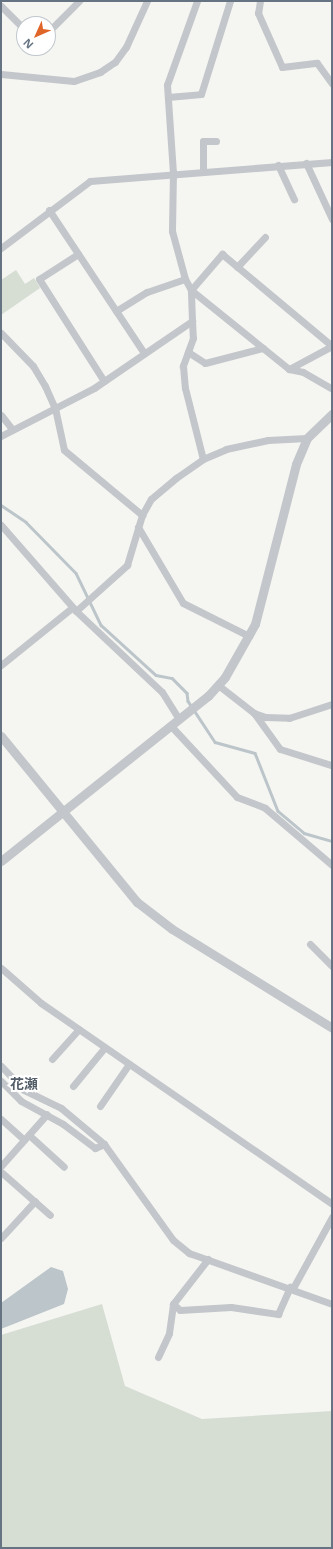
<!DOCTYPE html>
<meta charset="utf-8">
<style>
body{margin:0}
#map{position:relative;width:333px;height:1549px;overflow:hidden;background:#f5f6f2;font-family:"Open Sans","Noto Sans JP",sans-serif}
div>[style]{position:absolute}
.green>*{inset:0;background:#d6ddd3}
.water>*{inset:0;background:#bcc5ca}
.stream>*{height:2.5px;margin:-1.25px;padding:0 1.25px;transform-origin:1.25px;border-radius:1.25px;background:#bcc5ca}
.minor>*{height:7px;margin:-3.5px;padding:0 3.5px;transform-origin:3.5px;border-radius:3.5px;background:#c3c6ca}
.tertiary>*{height:9px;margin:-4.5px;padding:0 4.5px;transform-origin:4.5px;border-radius:4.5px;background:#c3c6ca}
span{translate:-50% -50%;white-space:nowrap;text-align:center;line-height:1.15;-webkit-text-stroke:4px #fff;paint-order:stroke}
.quarter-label{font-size:14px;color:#535d68;font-weight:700}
.frame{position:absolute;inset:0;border:2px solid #657383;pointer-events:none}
.north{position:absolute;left:16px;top:16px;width:40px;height:40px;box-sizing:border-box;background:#fff;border:1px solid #c1c7cd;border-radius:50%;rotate:225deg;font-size:11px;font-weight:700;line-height:16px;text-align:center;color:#657383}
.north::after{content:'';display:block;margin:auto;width:14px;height:18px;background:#e06528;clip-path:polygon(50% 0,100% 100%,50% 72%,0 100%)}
</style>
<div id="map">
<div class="green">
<div style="clip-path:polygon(16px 270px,25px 284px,34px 278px,40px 288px,1px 315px,1px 280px)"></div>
<div style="clip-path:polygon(102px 1304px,125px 1386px,202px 1419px,332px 1411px,332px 1548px,1px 1548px,1px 1335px)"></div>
</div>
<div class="water">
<div style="clip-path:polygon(51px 1267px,63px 1271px,68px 1289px,64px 1304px,1px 1329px,1px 1303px)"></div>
</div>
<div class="stream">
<div style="left:1px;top:505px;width:30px;rotate:34deg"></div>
<div style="left:26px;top:522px;width:71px;rotate:45.6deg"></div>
<div style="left:76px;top:573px;width:58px;rotate:64.3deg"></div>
<div style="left:101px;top:625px;width:74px;rotate:42.3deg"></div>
<div style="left:156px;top:675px;width:16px;rotate:11deg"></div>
<div style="left:172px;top:678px;width:21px;rotate:45deg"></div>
<div style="left:187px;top:693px;width:8px;rotate:83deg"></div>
<div style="left:188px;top:701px;width:49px;rotate:56.6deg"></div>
<div style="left:215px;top:742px;width:41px;rotate:15.4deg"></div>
<div style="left:255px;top:753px;width:62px;rotate:68.4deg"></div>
<div style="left:278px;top:811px;width:34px;rotate:40deg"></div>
<div style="left:304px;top:833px;width:29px;rotate:16deg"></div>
</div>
<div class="minor">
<div style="left:197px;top:1px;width:89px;rotate:109.7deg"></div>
<div style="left:167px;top:85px;width:87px;rotate:86.1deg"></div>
<div style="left:173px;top:172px;width:59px;rotate:91deg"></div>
<div style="left:172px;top:231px;width:50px;rotate:74.8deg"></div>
<div style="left:185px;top:279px;width:13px;rotate:61deg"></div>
<div style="left:191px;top:290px;width:48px;rotate:-49.3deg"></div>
<div style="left:222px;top:254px;width:143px;rotate:39.9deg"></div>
<div style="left:260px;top:1px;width:12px;rotate:99deg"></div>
<div style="left:258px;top:13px;width:59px;rotate:66deg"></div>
<div style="left:282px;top:67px;width:35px;rotate:-7deg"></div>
<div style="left:317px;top:63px;width:26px;rotate:54deg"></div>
<div style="left:1px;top:6px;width:33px;rotate:45deg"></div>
<div style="left:48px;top:32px;width:44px;rotate:-45deg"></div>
<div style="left:1px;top:74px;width:73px;rotate:5.5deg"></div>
<div style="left:74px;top:81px;width:28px;rotate:-19deg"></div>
<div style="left:100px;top:72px;width:18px;rotate:-34deg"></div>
<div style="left:115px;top:62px;width:19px;rotate:-54deg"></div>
<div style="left:126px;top:47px;width:51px;rotate:-65.5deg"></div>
<div style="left:168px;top:97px;width:33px;rotate:-5deg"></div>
<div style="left:201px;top:94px;width:97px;rotate:-72.7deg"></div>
<div style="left:306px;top:163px;width:62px;rotate:65.1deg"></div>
<div style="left:278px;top:165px;width:38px;rotate:65deg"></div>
<div style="left:203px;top:170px;width:29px;rotate:-90deg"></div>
<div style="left:203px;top:141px;width:13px"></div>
<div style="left:49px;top:210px;width:172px;rotate:56.4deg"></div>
<div style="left:1px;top:248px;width:111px;rotate:-37deg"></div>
<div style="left:90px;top:181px;width:243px;rotate:-4.5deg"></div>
<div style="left:78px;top:254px;width:46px;rotate:147.3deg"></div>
<div style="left:39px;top:279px;width:121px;rotate:57.5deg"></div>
<div style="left:237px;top:267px;width:41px;rotate:-47deg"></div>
<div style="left:116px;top:311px;width:36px;rotate:-32deg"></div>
<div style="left:147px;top:292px;width:40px;rotate:-18.9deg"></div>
<div style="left:192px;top:321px;width:17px;rotate:87deg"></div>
<div style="left:193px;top:338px;width:30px;rotate:110deg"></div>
<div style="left:183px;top:366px;width:22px;rotate:85deg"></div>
<div style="left:185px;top:388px;width:73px;rotate:75.8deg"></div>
<div style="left:1px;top:333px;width:46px;rotate:45.9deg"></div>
<div style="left:33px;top:366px;width:23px;rotate:59deg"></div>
<div style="left:45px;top:386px;width:24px;rotate:66deg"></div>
<div style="left:55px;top:408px;width:43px;rotate:77.9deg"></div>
<div style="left:64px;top:450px;width:102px;rotate:39.8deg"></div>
<div style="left:188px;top:352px;width:20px;rotate:33deg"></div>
<div style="left:205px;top:363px;width:60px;rotate:-14.5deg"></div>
<div style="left:289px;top:369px;width:49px;rotate:-28.1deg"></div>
<div style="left:1px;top:415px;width:18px;rotate:52deg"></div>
<div style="left:1px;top:436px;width:105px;rotate:-27.3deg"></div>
<div style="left:94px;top:388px;width:119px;rotate:-34.4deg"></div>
<div style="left:192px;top:321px;width:31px;rotate:-92deg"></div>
<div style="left:191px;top:290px;width:126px;rotate:38.9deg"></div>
<div style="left:289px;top:369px;width:14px;rotate:12deg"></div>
<div style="left:303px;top:372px;width:34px;rotate:30deg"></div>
<div style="left:1px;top:525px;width:114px;rotate:48.9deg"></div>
<div style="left:76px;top:611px;width:118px;rotate:43.3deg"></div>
<div style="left:162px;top:692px;width:32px;rotate:58deg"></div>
<div style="left:138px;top:527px;width:88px;rotate:59.4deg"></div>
<div style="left:183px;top:603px;width:74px;rotate:26.6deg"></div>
<div style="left:76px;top:611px;width:69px;rotate:-42deg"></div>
<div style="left:127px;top:565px;width:52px;rotate:-73.3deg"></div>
<div style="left:142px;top:515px;width:18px;rotate:-61deg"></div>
<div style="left:151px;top:499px;width:33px;rotate:-40deg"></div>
<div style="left:176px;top:478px;width:33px;rotate:-35deg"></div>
<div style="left:203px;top:459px;width:25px;rotate:-23deg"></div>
<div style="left:226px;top:449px;width:43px;rotate:-12.1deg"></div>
<div style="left:268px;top:440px;width:39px;rotate:-3deg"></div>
<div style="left:1px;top:665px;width:92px;rotate:-38.9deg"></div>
<div style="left:218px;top:685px;width:46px;rotate:37.9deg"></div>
<div style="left:254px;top:713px;width:12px;rotate:20deg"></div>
<div style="left:265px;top:717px;width:24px;rotate:2deg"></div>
<div style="left:289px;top:718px;width:45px;rotate:-18deg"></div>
<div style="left:254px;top:713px;width:44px;rotate:54.2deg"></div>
<div style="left:280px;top:749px;width:53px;rotate:17.4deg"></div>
<div style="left:171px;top:726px;width:97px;rotate:47.1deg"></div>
<div style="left:237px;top:797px;width:30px;rotate:21deg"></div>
<div style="left:265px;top:808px;width:88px;rotate:40.4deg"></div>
<div style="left:310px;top:944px;width:31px;rotate:45deg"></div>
<div style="left:1px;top:968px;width:53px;rotate:41.2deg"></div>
<div style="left:41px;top:1003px;width:354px;rotate:34.6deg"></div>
<div style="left:52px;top:1059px;width:40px;rotate:-48deg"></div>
<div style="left:1px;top:1066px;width:33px;rotate:46deg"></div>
<div style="left:24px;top:1090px;width:41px;rotate:25.9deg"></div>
<div style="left:61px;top:1108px;width:56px;rotate:39.9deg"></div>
<div style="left:1px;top:1081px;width:28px;rotate:45deg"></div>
<div style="left:21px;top:1101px;width:48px;rotate:28.7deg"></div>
<div style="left:63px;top:1124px;width:40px;rotate:37deg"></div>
<div style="left:95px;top:1148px;width:10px;rotate:-24deg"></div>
<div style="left:104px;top:1144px;width:118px;rotate:54.3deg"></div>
<div style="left:173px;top:1240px;width:21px;rotate:39deg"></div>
<div style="left:189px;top:1253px;width:152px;rotate:19.6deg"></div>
<div style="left:73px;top:1086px;width:50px;rotate:-50.6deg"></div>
<div style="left:100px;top:1106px;width:51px;rotate:-55.4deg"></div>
<div style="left:1px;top:1119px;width:31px;rotate:42deg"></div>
<div style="left:29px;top:1135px;width:47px;rotate:42.4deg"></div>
<div style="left:1px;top:1166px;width:69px;rotate:-48.5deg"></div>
<div style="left:1px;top:1172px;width:65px;rotate:41.3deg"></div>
<div style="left:1px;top:1238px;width:50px;rotate:-47.4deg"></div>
<div style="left:208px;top:1259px;width:57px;rotate:127.9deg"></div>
<div style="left:173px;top:1304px;width:9px;rotate:41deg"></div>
<div style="left:180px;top:1310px;width:51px;rotate:-3.4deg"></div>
<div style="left:231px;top:1307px;width:48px;rotate:8.5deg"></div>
<div style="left:278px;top:1314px;width:30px;rotate:-66deg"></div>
<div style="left:293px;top:1288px;width:81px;rotate:-61.2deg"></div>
<div style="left:158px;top:1357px;width:26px;rotate:-65deg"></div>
<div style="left:169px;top:1333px;width:29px;rotate:-82deg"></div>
</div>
<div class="tertiary">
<div style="left:1px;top:736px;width:215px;rotate:50.7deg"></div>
<div style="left:137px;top:902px;width:44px;rotate:37.6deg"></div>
<div style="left:172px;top:929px;width:188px;rotate:31.7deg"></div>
<div style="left:1px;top:861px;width:265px;rotate:-38.6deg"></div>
<div style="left:208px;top:696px;width:25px;rotate:-48deg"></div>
<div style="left:225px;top:677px;width:61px;rotate:-60.5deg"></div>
<div style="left:255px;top:624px;width:165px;rotate:-75.6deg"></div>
<div style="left:296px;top:464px;width:28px;rotate:-67deg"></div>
<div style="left:307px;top:438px;width:35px;rotate:-44deg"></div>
</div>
<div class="quarter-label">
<span style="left:24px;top:1084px">花瀬</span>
</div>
<div class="frame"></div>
<div class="north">N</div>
</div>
